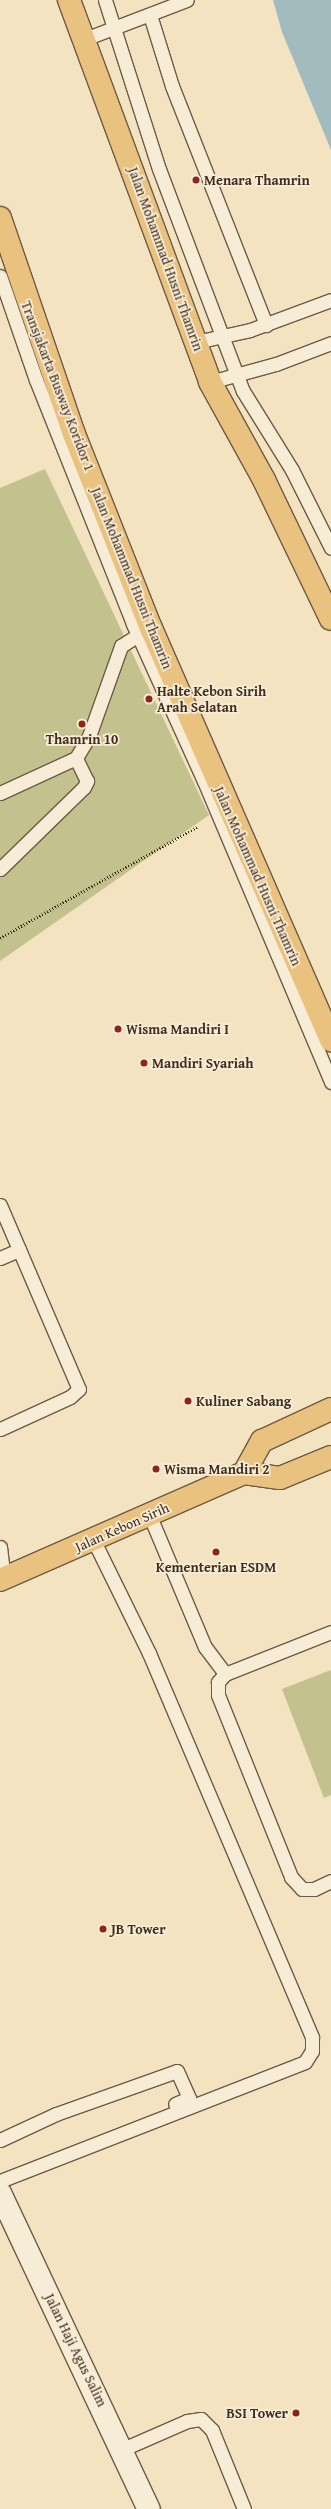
<!DOCTYPE html>
<style>
body{margin:0}
#map{position:relative;width:331px;height:2509px;overflow:hidden;background:#f3e3c1;font-family:"Gentium Book Plus",serif}
div>[style]{position:absolute}
.green>*{inset:0;background:#c3c18d}
.water>*{inset:0;background:#a1bbbe}
.path>*{height:2.5px;margin-top:-1.25px;transform-origin:0;background:repeating-linear-gradient(90deg,#412c1d 0 1px,transparent 0 3px)}
.roads{filter:drop-shadow(1px 0 #6e5a46) drop-shadow(-1px 0 #6e5a46) drop-shadow(0 1px #6e5a46) drop-shadow(0 -1px #6e5a46)}
.lane>*{height:13px;margin:-6.5px;padding:0 6.5px;transform-origin:6.5px;border-radius:6.5px;background:#f7edd7}
.secondary>*{height:22px;margin:-11px;padding:0 11px;transform-origin:11px;border-radius:11px;background:#f7edd7}
.primary>*{height:22px;margin:-11px;padding:0 11px;transform-origin:11px;border-radius:11px;background:#eac280}
.dots>*{width:11px;height:11px;translate:-50% -50%;box-sizing:border-box;border:2px solid #f7edd7;border-radius:50%}
span{translate:-50% -50%;white-space:nowrap;text-align:center;line-height:1.15;-webkit-text-stroke:3.5px #f7edd7;paint-order:stroke}
.poi-label{font-size:14px;color:#412c1d;font-weight:700}
.left{translate:0 -50%;text-align:left}
.right{translate:-100% -50%;text-align:right}
.street-label{font-size:14px;color:#412c1d}
</style>
<div id="map">
<div class="green">
<div style="clip-path:polygon(45px 469px,209px 815px,0 961px,0 488px)"></div>
<div style="clip-path:polygon(331px 1670px,331px 1795px,324px 1798px,282px 1689px)"></div>
</div>
<div class="water">
<div style="clip-path:polygon(273px 0,331px 0,331px 150px,282px 32px)"></div>
</div>
<div class="path">
<div style="left:0;top:938px;width:226px;rotate:-29.4deg"></div>
</div>
<div class="roads">
<div class="lane">
<div style="left:105px;top:0;width:177px;rotate:72.3deg"></div>
<div style="left:159px;top:169px;width:237px;rotate:69.3deg"></div>
<div style="left:243px;top:391px;width:93px;rotate:58.2deg"></div>
<div style="left:292px;top:470px;width:87px;rotate:63.4deg"></div>
<div style="left:150px;top:15px;width:74px;rotate:72.8deg"></div>
<div style="left:172px;top:86px;width:257px;rotate:68.5deg"></div>
<div style="left:82px;top:40px;width:112px;rotate:-20.9deg"></div>
<div style="left:0;top:276px;width:110px;rotate:70.9deg"></div>
<div style="left:36px;top:380px;width:263px;rotate:68.3deg"></div>
<div style="left:133px;top:624px;width:172px;rotate:65.7deg"></div>
<div style="left:204px;top:781px;width:327px;rotate:67.1deg"></div>
<div style="left:196px;top:342px;width:55px;rotate:-12.5deg"></div>
<div style="left:250px;top:330px;width:86px;rotate:-20.3deg"></div>
<div style="left:210px;top:382px;width:68px;rotate:-15.3deg"></div>
<div style="left:276px;top:364px;width:59px;rotate:-20.9deg"></div>
<div style="left:0;top:793px;width:84px;rotate:-24.7deg"></div>
<div style="left:76px;top:758px;width:26px;rotate:-59deg"></div>
<div style="left:89px;top:736px;width:96px;rotate:-70.4deg"></div>
<div style="left:121px;top:646px;width:27px;rotate:-33deg"></div>
<div style="left:0;top:869px;width:117px;rotate:-44.3deg"></div>
<div style="left:84px;top:787px;width:7px;rotate:-63deg"></div>
<div style="left:87px;top:781px;width:25px;rotate:-116deg"></div>
<div style="left:0;top:1205px;width:200px;rotate:66.8deg"></div>
<div style="left:79px;top:1389px;width:12px;rotate:138deg"></div>
<div style="left:70px;top:1397px;width:77px;rotate:155.4deg"></div>
<div style="left:0;top:1258px;width:21px;rotate:-23deg"></div>
<div style="left:149px;top:1514px;width:144px;rotate:67.2deg"></div>
<div style="left:205px;top:1647px;width:34px;rotate:53deg"></div>
<div style="left:0;top:1547px;width:31px;rotate:83deg"></div>
<div style="left:331px;top:1632px;width:114px;rotate:158.4deg"></div>
<div style="left:225px;top:1674px;width:11px;rotate:131deg"></div>
<div style="left:218px;top:1682px;width:13px;rotate:90deg"></div>
<div style="left:218px;top:1695px;width:196px;rotate:68.1deg"></div>
<div style="left:291px;top:1877px;width:16px;rotate:47deg"></div>
<div style="left:302px;top:1889px;width:12px"></div>
<div style="left:314px;top:1889px;width:19px;rotate:-25deg"></div>
<div style="left:0;top:2140px;width:62px;rotate:-24.9deg"></div>
<div style="left:56px;top:2114px;width:128px;rotate:-19.6deg"></div>
<div style="left:177px;top:2071px;width:30px;rotate:66deg"></div>
<div style="left:189px;top:2098px;width:15px;rotate:157deg"></div>
<div style="left:0;top:2181px;width:327px;rotate:-21.3deg"></div>
<div style="left:305px;top:2062px;width:13px;rotate:-58deg"></div>
<div style="left:312px;top:2051px;width:14px;rotate:-90deg"></div>
<div style="left:312px;top:2037px;width:417px;rotate:-113deg"></div>
<div style="left:149px;top:1653px;width:127px;rotate:-116.2deg"></div>
<div style="left:123px;top:2449px;width:70px;rotate:-23.6deg"></div>
<div style="left:187px;top:2421px;width:14px;rotate:-8deg"></div>
<div style="left:201px;top:2419px;width:16px;rotate:45deg"></div>
<div style="left:212px;top:2430px;width:85px;rotate:67.9deg"></div>
</div>
<div class="secondary">
<div style="left:0;top:2193px;width:349px;rotate:64.8deg"></div>
</div>
<div class="primary">
<div style="left:69px;top:0;width:407px;rotate:69.7deg"></div>
<div style="left:210px;top:382px;width:112px;rotate:61.1deg"></div>
<div style="left:264px;top:480px;width:154px;rotate:64.3deg"></div>
<div style="left:0;top:218px;width:228px;rotate:71.1deg"></div>
<div style="left:74px;top:434px;width:209px;rotate:68.4deg"></div>
<div style="left:151px;top:628px;width:450px;rotate:66.4deg"></div>
<div style="left:244px;top:1473px;width:37px;rotate:-61deg"></div>
<div style="left:262px;top:1441px;width:76px;rotate:-24.9deg"></div>
<div style="left:0;top:1580px;width:266px;rotate:-23.7deg"></div>
<div style="left:244px;top:1473px;width:36px;rotate:8deg"></div>
<div style="left:280px;top:1478px;width:55px;rotate:-22.4deg"></div>
</div>
</div>
<div class="dots">
<div style="left:196px;top:180px;background:#8f2418"></div>
<div style="left:149px;top:699px;background:#8f2418"></div>
<div style="left:82px;top:724px;background:#8f2418"></div>
<div style="left:118px;top:1029px;background:#8f2418"></div>
<div style="left:144px;top:1063px;background:#8f2418"></div>
<div style="left:188px;top:1401px;background:#8f2418"></div>
<div style="left:156px;top:1469px;background:#8f2418"></div>
<div style="left:216px;top:1552px;background:#8f2418"></div>
<div style="left:103px;top:1929px;background:#8f2418"></div>
<div style="left:296px;top:2413px;background:#8f2418"></div>
</div>
<div class="poi-label">
<span class="left" style="left:204px;top:180px">Menara Thamrin</span>
<span class="left" style="left:157px;top:699px">Halte Kebon Sirih<br>Arah Selatan</span>
<span style="left:82px;top:739px">Thamrin 10</span>
<span class="left" style="left:126px;top:1029px">Wisma Mandiri I</span>
<span class="left" style="left:152px;top:1063px">Mandiri Syariah</span>
<span class="left" style="left:196px;top:1401px">Kuliner Sabang</span>
<span class="left" style="left:164px;top:1469px">Wisma Mandiri 2</span>
<span style="left:216px;top:1567px">Kementerian ESDM</span>
<span class="left" style="left:111px;top:1929px">JB Tower</span>
<span class="right" style="left:288px;top:2413px">BSI Tower</span>
</div>
<div class="street-label">
<span style="left:166px;top:259px;rotate:70deg">Jalan Mohammad Husni Thamrin</span>
<span style="left:58px;top:386px;rotate:69deg">Transjakarta Busway Koridor 1</span>
<span style="left:132px;top:578px;rotate:68deg">Jalan Mohammad Husni Thamrin</span>
<span style="left:258px;top:876px;rotate:66deg">Jalan Mohammad Husni Thamrin</span>
<span style="left:122px;top:1527px;rotate:-24deg">Jalan Kebon Sirih</span>
<span style="left:76px;top:2350px;rotate:64deg">Jalan Haji Agus Salim</span>
</div>
</div>
